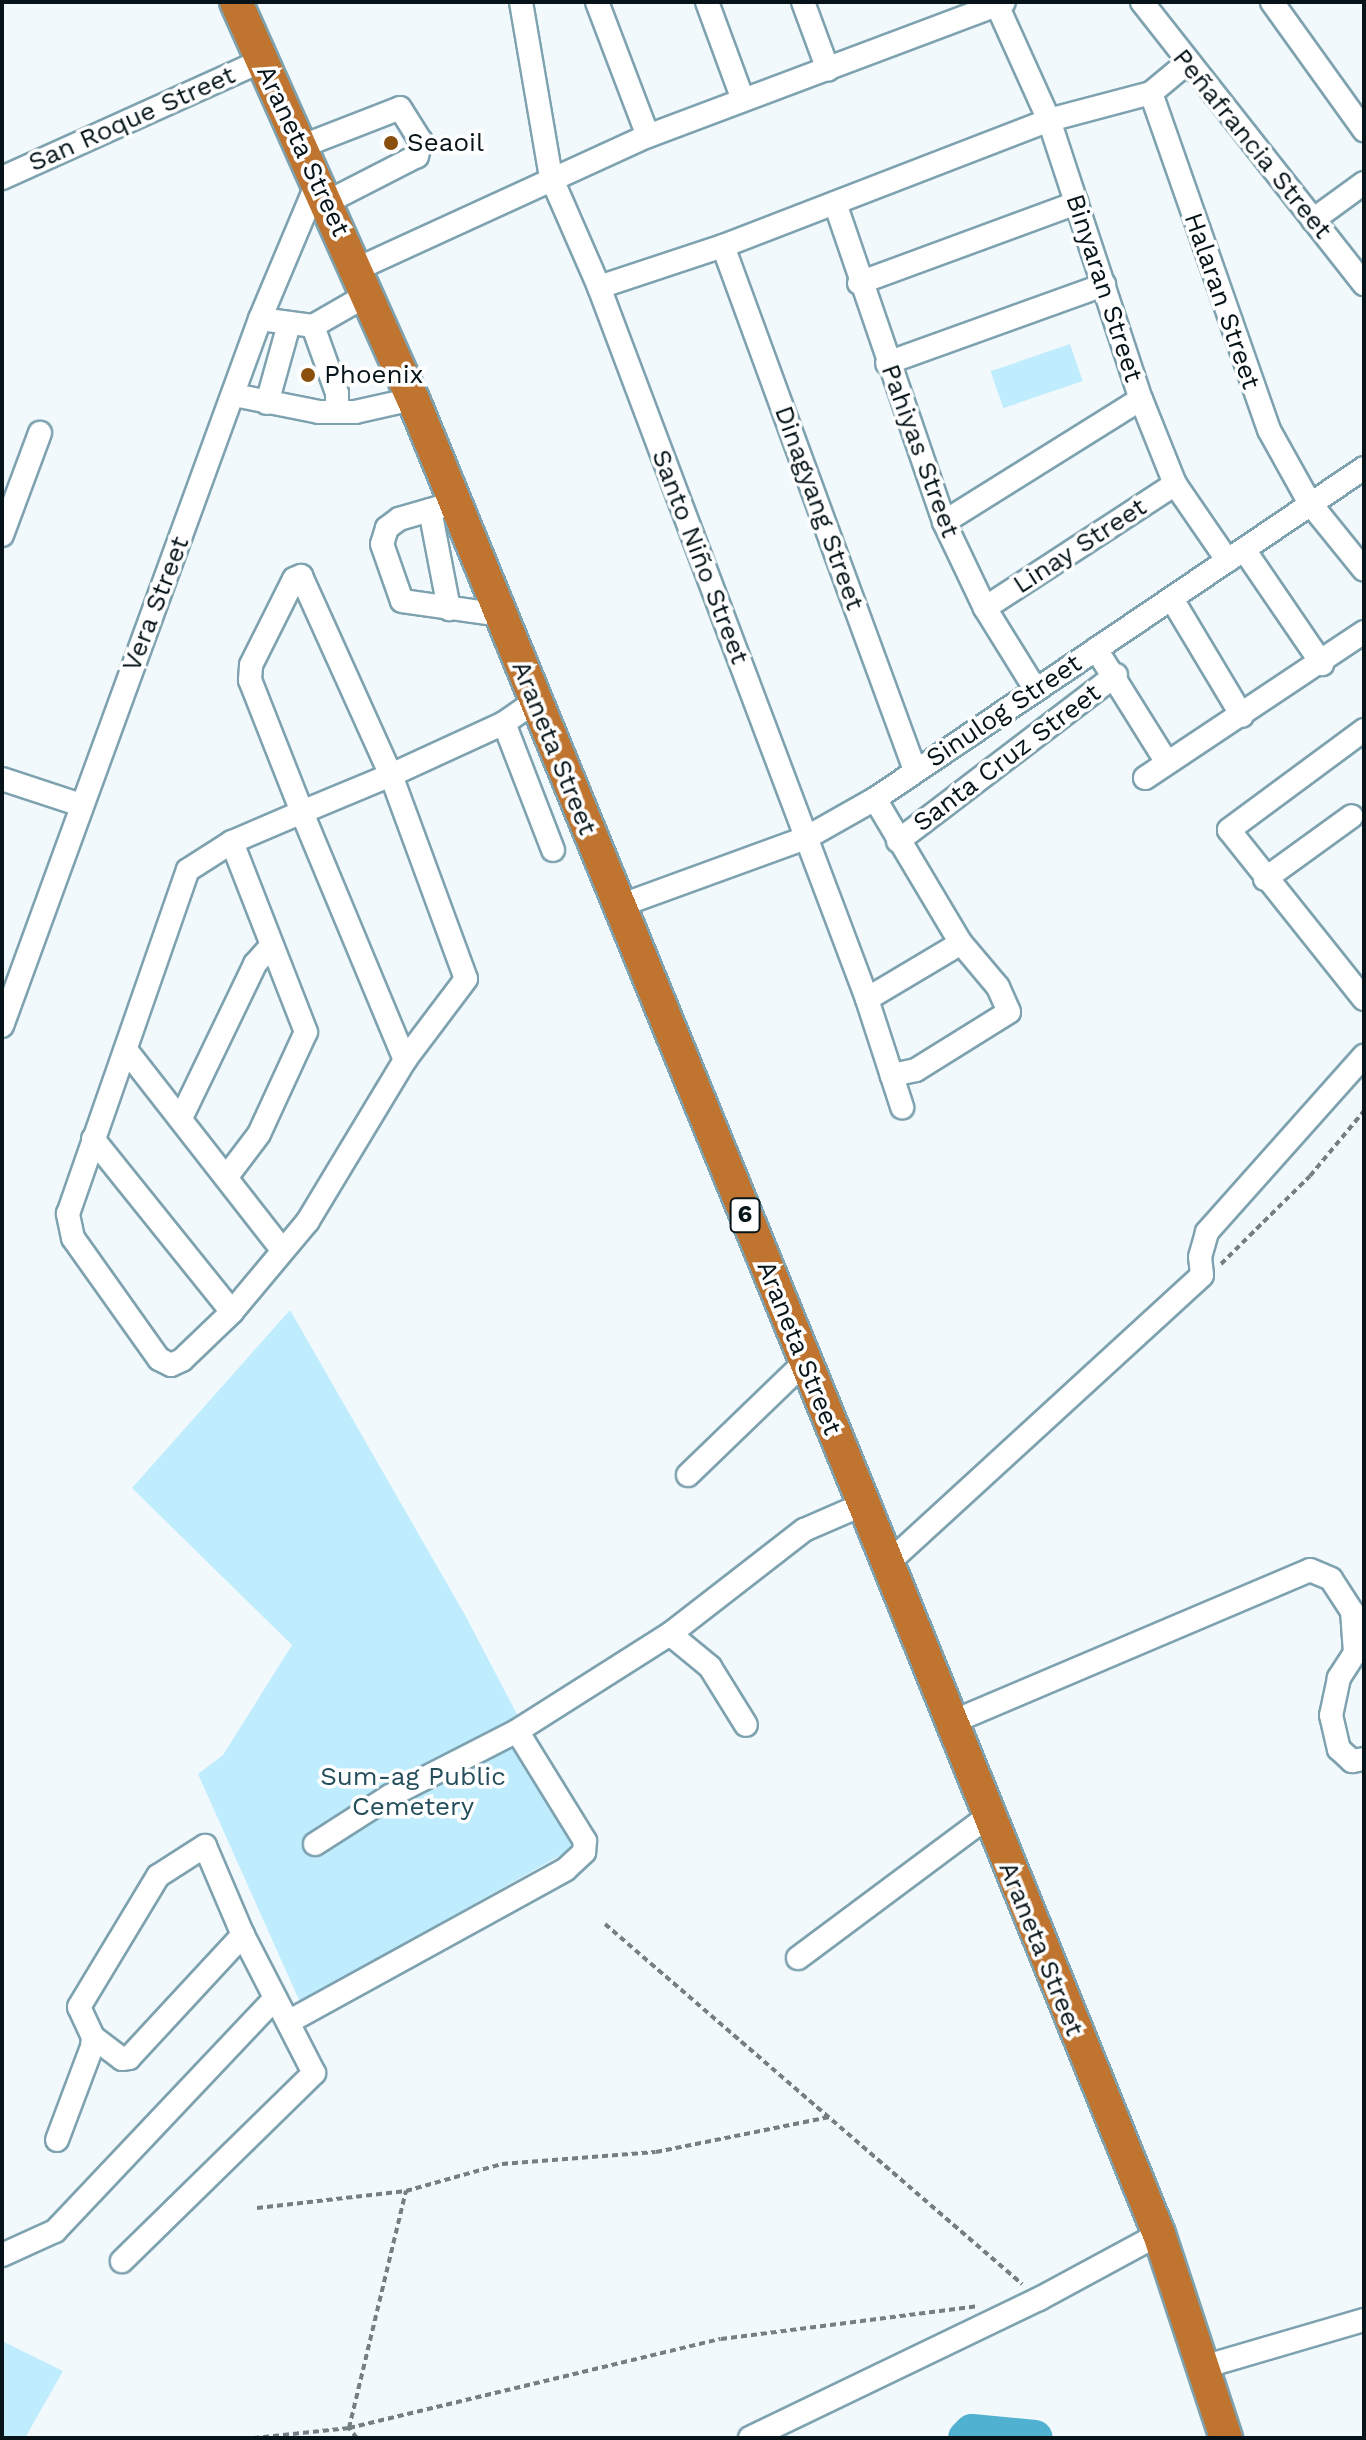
<!DOCTYPE html>
<meta charset="utf-8">
<style>
body{margin:0}
#map{position:relative;width:1366px;height:2440px;overflow:hidden;background:#f1f9fc;font-family:"Work Sans",sans-serif}
div>[style]{position:absolute}
.green>*{inset:0;background:#c0edfe;transform-origin:0 0}
.river>*{height:36px;margin:-18px;padding:0 18px;transform-origin:18px;border-radius:18px;background:#51b1d0}
.path>*{height:4px;margin-top:-2px;transform-origin:0;background:repeating-linear-gradient(90deg,#747f83 0 6px,transparent 0 10px)}
.roads{filter:drop-shadow(2px 0 #7ea2af) drop-shadow(-2px 0 #7ea2af) drop-shadow(0 2px #7ea2af) drop-shadow(0 -2px #7ea2af)}
.minor>*{height:22px;margin:-11px;padding:0 11px;transform-origin:11px;border-radius:11px;background:#fff}
.highway>*{height:32px;margin:-16px;padding:0 16px;transform-origin:16px;border-radius:16px;background:#bf752f}
.dots>*{width:22px;height:22px;translate:-50% -50%;box-sizing:border-box;border:4px solid #fff;border-radius:50%}
span{translate:-50% -50%;white-space:nowrap;text-align:center;line-height:1.15;-webkit-text-stroke:7px #fff;paint-order:stroke}
.shield-label span{padding:2px 6px;background:#fff;border:2px solid;border-radius:6px;-webkit-text-stroke-width:0}
.shield-label{font-size:24px;color:#061419;font-weight:700}
.street-label{font-size:26px;color:#061419}
.poi-label{font-size:26px;color:#061419}
.left{translate:0 -50%;text-align:left}
.park-label{font-size:26px;color:#244e5c}
.frame{position:absolute;inset:0;border:4px solid #061419;pointer-events:none}
</style>
<div id="map">
<div class="green">
<div style="left:1070px;top:344px;width:39px;height:84px;rotate:71deg"></div>
<div style="clip-path:polygon(290px 1310px,465px 1615px,584px 1842px,300px 2002px,198px 1774px,223px 1755px,292px 1645px,132px 1488px)"></div>
<div style="clip-path:polygon(2px 2341px,63px 2371px,25px 2438px,2px 2438px)"></div>
</div>
<div class="river">
<div style="left:966px;top:2438px;width:8px;rotate:-45deg"></div>
<div style="left:972px;top:2432px;width:63px;rotate:5.4deg"></div>
</div>
<div class="path">
<div style="left:1221px;top:1264px;width:125px;rotate:-44.7deg"></div>
<div style="left:1310px;top:1176px;width:85px;rotate:-50.3deg"></div>
<div style="left:605px;top:1924px;width:551px;rotate:40.8deg"></div>
<div style="left:257px;top:2208px;width:150px;rotate:-6.5deg"></div>
<div style="left:406px;top:2191px;width:100px;rotate:-15.7deg"></div>
<div style="left:502px;top:2164px;width:154px;rotate:-4.5deg"></div>
<div style="left:656px;top:2152px;width:177px;rotate:-11.4deg"></div>
<div style="left:253px;top:2438px;width:97px;rotate:-5.9deg"></div>
<div style="left:349px;top:2428px;width:382px;rotate:-13.5deg"></div>
<div style="left:721px;top:2339px;width:258px;rotate:-7.3deg"></div>
<div style="left:357px;top:2438px;width:13px;rotate:-129deg"></div>
<div style="left:349px;top:2428px;width:244px;rotate:-76.5deg"></div>
</div>
<div class="roads">
<div class="minor">
<div style="left:521px;top:2px;width:178px;rotate:80.3deg"></div>
<div style="left:551px;top:177px;width:120px;rotate:66.4deg"></div>
<div style="left:599px;top:287px;width:761px;rotate:69.37deg"></div>
<div style="left:867px;top:999px;width:114px;rotate:72deg"></div>
<div style="left:597px;top:2px;width:143px;rotate:69.2deg"></div>
<div style="left:707px;top:2px;width:104px;rotate:69.8deg"></div>
<div style="left:803px;top:2px;width:72px;rotate:69.8deg"></div>
<div style="left:1142px;top:2px;width:359px;rotate:51.8deg"></div>
<div style="left:1272px;top:2px;width:158px;rotate:54.3deg"></div>
<div style="left:997px;top:5px;width:126px;rotate:65.7deg"></div>
<div style="left:1049px;top:120px;width:294px;rotate:71.8deg"></div>
<div style="left:1141px;top:399px;width:92px;rotate:68.2deg"></div>
<div style="left:1175px;top:484px;width:93px;rotate:55.5deg"></div>
<div style="left:1151px;top:93px;width:357px;rotate:70.7deg"></div>
<div style="left:1269px;top:430px;width:82px;rotate:60.9deg"></div>
<div style="left:1309px;top:502px;width:87px;rotate:51deg"></div>
<div style="left:300px;top:147px;width:107px;rotate:-21.3deg"></div>
<div style="left:400px;top:108px;width:39px;rotate:58deg"></div>
<div style="left:421px;top:141px;width:16px;rotate:105deg"></div>
<div style="left:417px;top:156px;width:103px;rotate:152.9deg"></div>
<div style="left:2px;top:178px;width:284px;rotate:-24.3deg"></div>
<div style="left:835px;top:203px;width:337px;rotate:71.1deg"></div>
<div style="left:944px;top:522px;width:95px;rotate:64.5deg"></div>
<div style="left:985px;top:608px;width:93px;rotate:58.2deg"></div>
<div style="left:1313px;top:220px;width:63px;rotate:-36deg"></div>
<div style="left:723px;top:246px;width:558px;rotate:69.88deg"></div>
<div style="left:357px;top:269px;width:320px;rotate:-24.6deg"></div>
<div style="left:648px;top:136px;width:380px;rotate:-20.6deg"></div>
<div style="left:859px;top:283px;width:232px;rotate:-20.2deg"></div>
<div style="left:599px;top:287px;width:131px;rotate:-18.3deg"></div>
<div style="left:723px;top:246px;width:350px;rotate:-21.1deg"></div>
<div style="left:1049px;top:120px;width:106px;rotate:-14.8deg"></div>
<div style="left:1151px;top:93px;width:47px;rotate:-39.8deg"></div>
<div style="left:260px;top:319px;width:53px;rotate:7.5deg"></div>
<div style="left:313px;top:326px;width:62px;rotate:-29.9deg"></div>
<div style="left:313px;top:326px;width:71px;rotate:70.3deg"></div>
<div style="left:337px;top:393px;width:19px;rotate:90deg"></div>
<div style="left:887px;top:363px;width:231px;rotate:-19.8deg"></div>
<div style="left:234px;top:395px;width:87px;rotate:11.3deg"></div>
<div style="left:319px;top:412px;width:36px"></div>
<div style="left:355px;top:412px;width:59px;rotate:-12.6deg"></div>
<div style="left:267px;top:403px;width:82px;rotate:-74.4deg"></div>
<div style="left:454px;top:503px;width:57px;rotate:163.8deg"></div>
<div style="left:399px;top:519px;width:15px;rotate:143deg"></div>
<div style="left:387px;top:528px;width:17px;rotate:107deg"></div>
<div style="left:382px;top:544px;width:60px;rotate:70.7deg"></div>
<div style="left:402px;top:601px;width:99px;rotate:8.1deg"></div>
<div style="left:430px;top:510px;width:101px;rotate:79.1deg"></div>
<div style="left:944px;top:522px;width:232px;rotate:-32deg"></div>
<div style="left:2px;top:535px;width:109px;rotate:-69.6deg"></div>
<div style="left:1245px;top:551px;width:137px;rotate:55.7deg"></div>
<div style="left:1172px;top:599px;width:136px;rotate:59.1deg"></div>
<div style="left:985px;top:608px;width:227px;rotate:-33.1deg"></div>
<div style="left:1096px;top:649px;width:132px;rotate:58deg"></div>
<div style="left:504px;top:723px;width:136px;rotate:68.9deg"></div>
<div style="left:1364px;top:730px;width:168px;rotate:143.5deg"></div>
<div style="left:1229px;top:830px;width:216px;rotate:51.4deg"></div>
<div style="left:1145px;top:778px;width:263px;rotate:-33.7deg"></div>
<div style="left:2px;top:779px;width:83px;rotate:18.2deg"></div>
<div style="left:875px;top:799px;width:168px;rotate:59.2deg"></div>
<div style="left:961px;top:943px;width:57px;rotate:49.9deg"></div>
<div style="left:998px;top:987px;width:27px;rotate:66deg"></div>
<div style="left:1009px;top:1012px;width:110px;rotate:148.1deg"></div>
<div style="left:916px;top:1070px;width:25px;rotate:168deg"></div>
<div style="left:898px;top:841px;width:274px;rotate:-37.3deg"></div>
<div style="left:1265px;top:879px;width:107px;rotate:-35.9deg"></div>
<div style="left:619px;top:906px;width:199px;rotate:-20deg"></div>
<div style="left:806px;top:838px;width:79px;rotate:-29.5deg"></div>
<div style="left:875px;top:799px;width:590px;rotate:-34.09deg"></div>
<div style="left:867px;top:999px;width:109px;rotate:-30.8deg"></div>
<div style="left:2px;top:1026px;width:753px;rotate:-69.95deg"></div>
<div style="left:260px;top:319px;width:144px;rotate:-67.2deg"></div>
<div style="left:126px;top:1050px;width:254px;rotate:52deg"></div>
<div style="left:405px;top:1060px;width:269px;rotate:-112.6deg"></div>
<div style="left:302px;top:812px;width:142px;rotate:-111.5deg"></div>
<div style="left:250px;top:680px;width:15px;rotate:-86deg"></div>
<div style="left:251px;top:665px;width:96px;rotate:-63.4deg"></div>
<div style="left:294px;top:579px;width:8px;rotate:-23deg"></div>
<div style="left:301px;top:576px;width:218px;rotate:65.7deg"></div>
<div style="left:391px;top:775px;width:217px;rotate:69.8deg"></div>
<div style="left:466px;top:979px;width:101px;rotate:127deg"></div>
<div style="left:405px;top:1060px;width:188px;rotate:121.1deg"></div>
<div style="left:308px;top:1221px;width:119px;rotate:129.9deg"></div>
<div style="left:232px;top:1312px;width:69px;rotate:136.2deg"></div>
<div style="left:182px;top:1360px;width:12px;rotate:156deg"></div>
<div style="left:171px;top:1365px;width:13px;rotate:-153deg"></div>
<div style="left:159px;top:1359px;width:148px;rotate:-125.4deg"></div>
<div style="left:73px;top:1238px;width:25px;rotate:-102deg"></div>
<div style="left:68px;top:1214px;width:364px;rotate:-70.8deg"></div>
<div style="left:188px;top:870px;width:52px;rotate:-32.5deg"></div>
<div style="left:232px;top:842px;width:76px;rotate:-23.2deg"></div>
<div style="left:302px;top:812px;width:96px;rotate:-22.6deg"></div>
<div style="left:391px;top:775px;width:124px;rotate:-24.7deg"></div>
<div style="left:504px;top:723px;width:38px;rotate:-35deg"></div>
<div style="left:182px;top:1116px;width:169px;rotate:-64.3deg"></div>
<div style="left:255px;top:964px;width:25px;rotate:-48deg"></div>
<div style="left:93px;top:1139px;width:222px;rotate:51.2deg"></div>
<div style="left:228px;top:1175px;width:51px;rotate:-52.9deg"></div>
<div style="left:259px;top:1134px;width:112px;rotate:-65.3deg"></div>
<div style="left:306px;top:1032px;width:204px;rotate:-111.3deg"></div>
<div style="left:688px;top:1475px;width:163px;rotate:-44deg"></div>
<div style="left:887px;top:1564px;width:427px;rotate:-42.5deg"></div>
<div style="left:1202px;top:1275px;width:18px;rotate:-96deg"></div>
<div style="left:1200px;top:1257px;width:26px;rotate:-74deg"></div>
<div style="left:1207px;top:1232px;width:236px;rotate:-48.3deg"></div>
<div style="left:670px;top:1634px;width:52px;rotate:39.5deg"></div>
<div style="left:710px;top:1667px;width:68px;rotate:58.2deg"></div>
<div style="left:950px;top:1723px;width:391px;rotate:-23deg"></div>
<div style="left:1310px;top:1570px;width:23px;rotate:23deg"></div>
<div style="left:1331px;top:1579px;width:38px;rotate:57deg"></div>
<div style="left:1352px;top:1611px;width:42px;rotate:85.9deg"></div>
<div style="left:1355px;top:1653px;width:30px;rotate:123deg"></div>
<div style="left:1339px;top:1678px;width:38px;rotate:102deg"></div>
<div style="left:1331px;top:1715px;width:35px;rotate:77deg"></div>
<div style="left:1339px;top:1749px;width:18px;rotate:43deg"></div>
<div style="left:1352px;top:1761px;width:12px;rotate:-9deg"></div>
<div style="left:315px;top:1844px;width:89px;rotate:-32.6deg"></div>
<div style="left:390px;top:1796px;width:143px;rotate:-27.1deg"></div>
<div style="left:517px;top:1731px;width:181px;rotate:-32.4deg"></div>
<div style="left:670px;top:1634px;width:170px;rotate:-37.8deg"></div>
<div style="left:804px;top:1530px;width:65px;rotate:-23.4deg"></div>
<div style="left:798px;top:1958px;width:236px;rotate:-36.7deg"></div>
<div style="left:290px;top:2021px;width:315px;rotate:-28.8deg"></div>
<div style="left:566px;top:1869px;width:25px;rotate:-43deg"></div>
<div style="left:584px;top:1852px;width:11px;rotate:-85deg"></div>
<div style="left:585px;top:1841px;width:129px;rotate:-121.7deg"></div>
<div style="left:93px;top:2037px;width:36px;rotate:37deg"></div>
<div style="left:122px;top:2059px;width:7px;rotate:-8deg"></div>
<div style="left:129px;top:2058px;width:168px;rotate:-47.2deg"></div>
<div style="left:57px;top:2140px;width:99px;rotate:-69.4deg"></div>
<div style="left:92px;top:2047px;width:10px;rotate:-84deg"></div>
<div style="left:93px;top:2037px;width:33px;rotate:-115deg"></div>
<div style="left:79px;top:2007px;width:153px;rotate:-58.9deg"></div>
<div style="left:158px;top:1876px;width:56px;rotate:-32.6deg"></div>
<div style="left:205px;top:1846px;width:97px;rotate:66.9deg"></div>
<div style="left:243px;top:1935px;width:155px;rotate:62.8deg"></div>
<div style="left:314px;top:2073px;width:269px;rotate:135.6deg"></div>
<div style="left:2px;top:2255px;width:58px;rotate:-24.4deg"></div>
<div style="left:55px;top:2231px;width:320px;rotate:-46.6deg"></div>
<div style="left:1203px;top:2367px;width:168px;rotate:-16.3deg"></div>
<div style="left:750px;top:2438px;width:321px;rotate:-25.7deg"></div>
<div style="left:1039px;top:2299px;width:136px;rotate:-28.4deg"></div>
</div>
<div class="highway">
<div style="left:236px;top:2px;width:435px;rotate:66deg"></div>
<div style="left:413px;top:399px;width:1193px;rotate:67.8deg"></div>
<div style="left:864px;top:1504px;width:787px;rotate:68deg"></div>
<div style="left:1159px;top:2234px;width:215px;rotate:71.8deg"></div>
</div>
</div>
<div class="dots">
<div style="left:391px;top:143px;background:#8a4e0d"></div>
<div style="left:308px;top:375px;background:#8a4e0d"></div>
</div>
<div class="shield-label">
<span style="left:745px;top:1215px">6</span>
</div>
<div class="street-label">
<span style="left:132px;top:119px;rotate:-24deg">San Roque Street</span>
<span style="left:1252px;top:144px;rotate:51deg">Peñafrancia Street</span>
<span style="left:303px;top:151px;rotate:65deg">Araneta Street</span>
<span style="left:1104px;top:288px;rotate:72deg">Binyaran Street</span>
<span style="left:1222px;top:301px;rotate:71deg">Halaran Street</span>
<span style="left:920px;top:451px;rotate:70deg">Pahiyas Street</span>
<span style="left:819px;top:508px;rotate:70deg">Dinagyang Street</span>
<span style="left:1080px;top:546px;rotate:-33deg">Linay Street</span>
<span style="left:700px;top:557px;rotate:69deg">Santo Niño Street</span>
<span style="left:156px;top:604px;rotate:-69deg">Vera Street</span>
<span style="left:1004px;top:711px;rotate:-34deg">Sinulog Street</span>
<span style="left:554px;top:748px;rotate:68deg">Araneta Street</span>
<span style="left:1007px;top:758px;rotate:-37deg">Santa Cruz Street</span>
<span style="left:799px;top:1348px;rotate:68deg">Araneta Street</span>
<span style="left:1041px;top:1949px;rotate:68deg">Araneta Street</span>
</div>
<div class="poi-label">
<span class="left" style="left:407px;top:143px">Seaoil</span>
<span class="left" style="left:324px;top:375px">Phoenix</span>
</div>
<div class="park-label">
<span style="left:413px;top:1792px">Sum-ag Public<br>Cemetery</span>
</div>
<div class="frame"></div>
</div>
